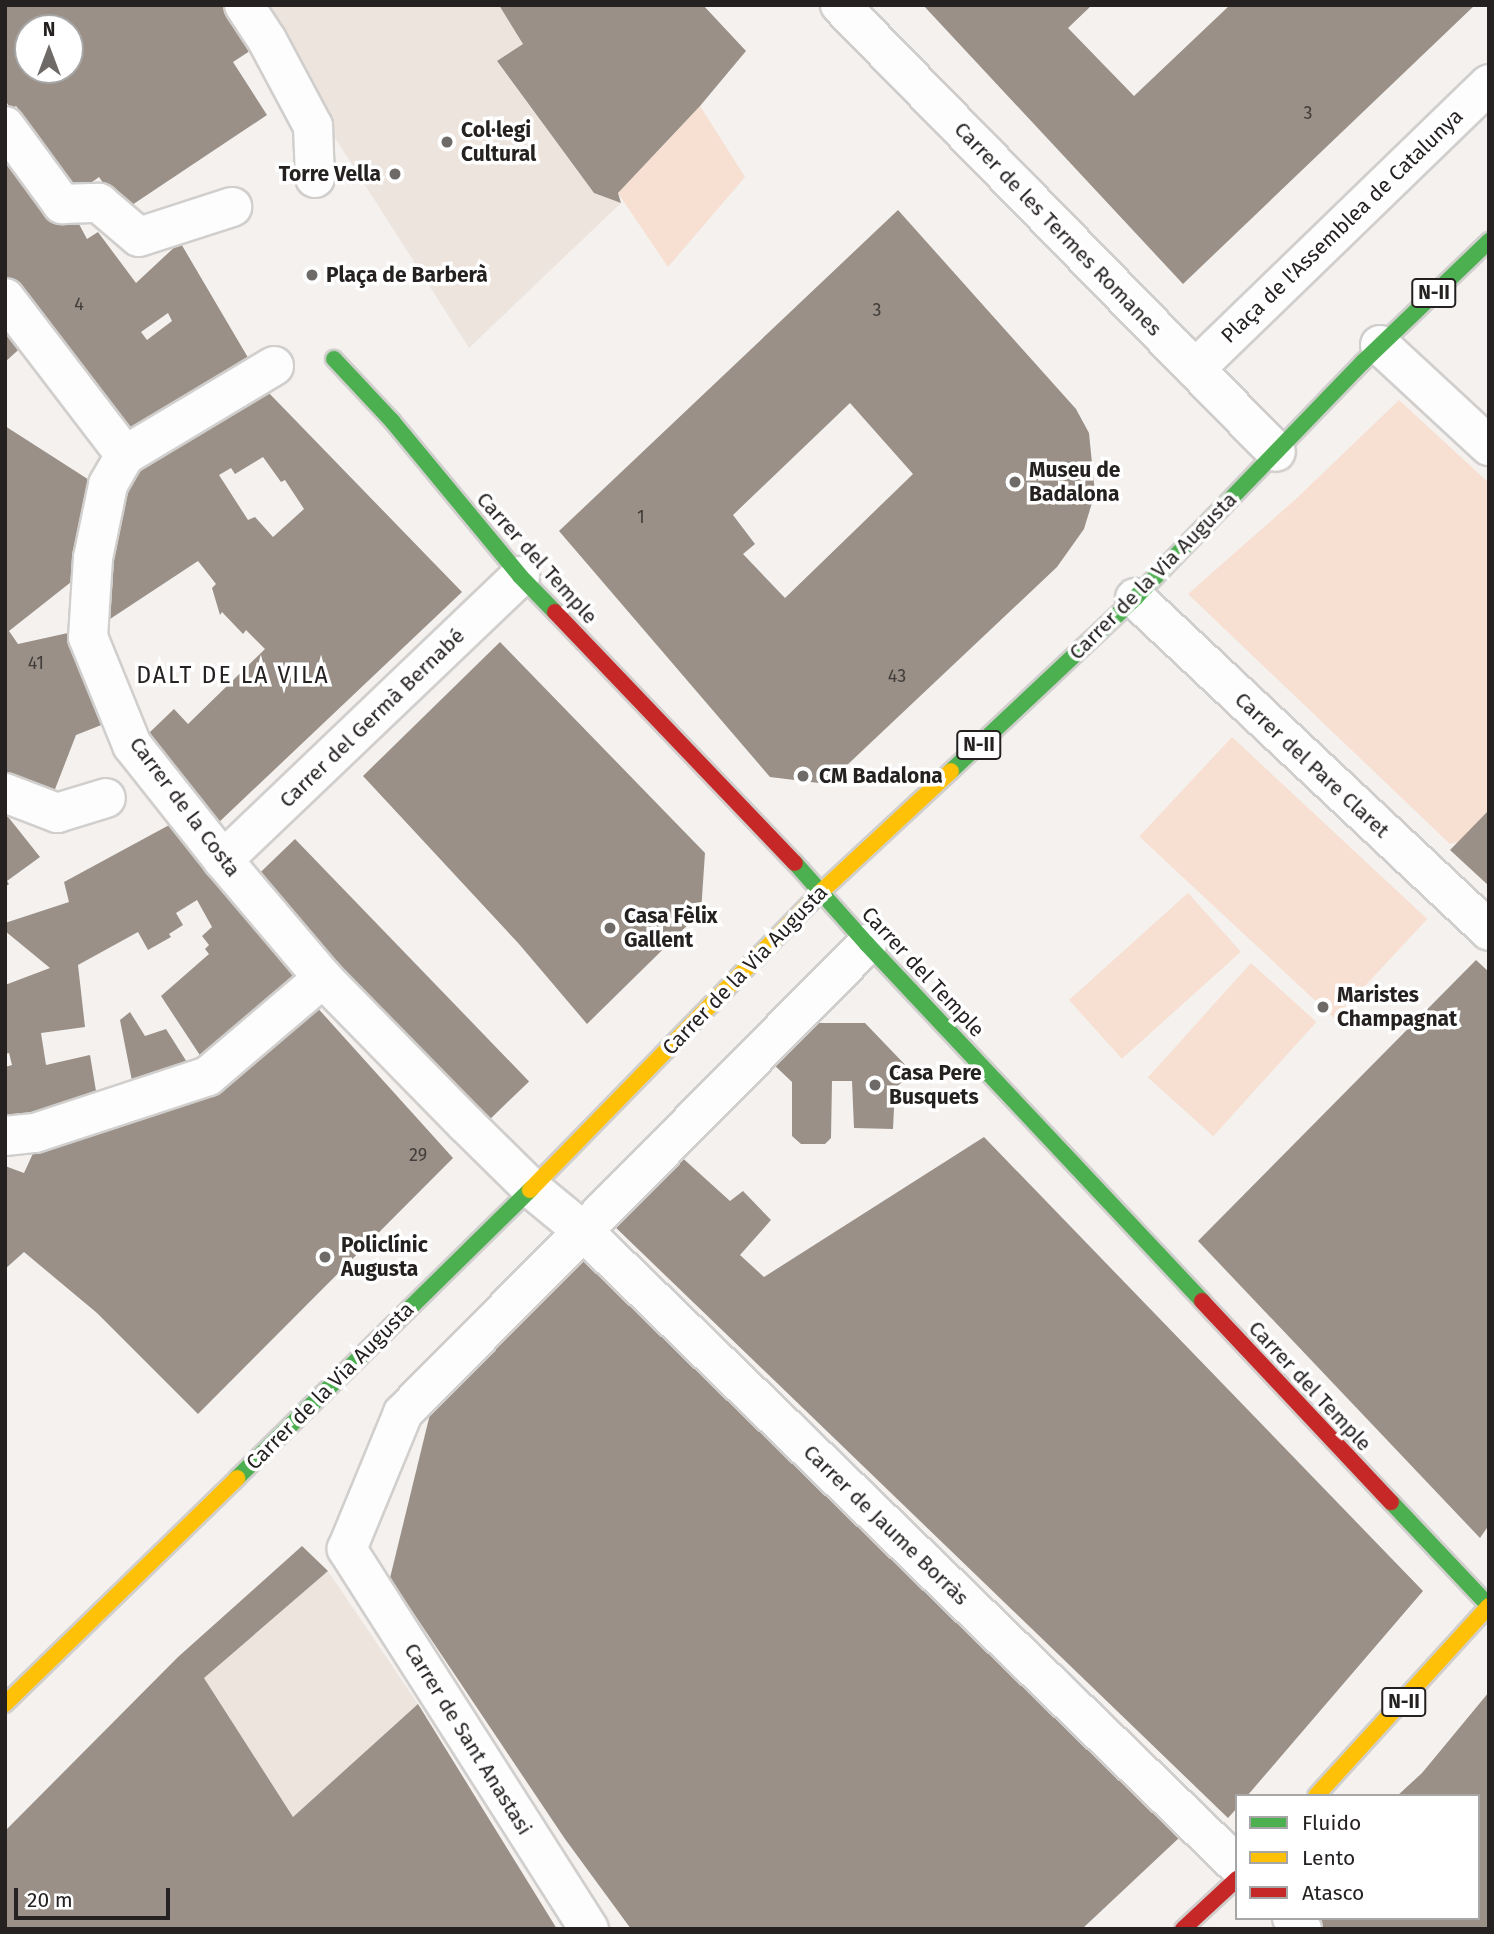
<!DOCTYPE html>
<meta charset="utf-8">
<style>
body{margin:0}
#map{position:relative;width:1494px;height:1934px;overflow:hidden;background:#f4f1ef;font-family:"Fira Sans",sans-serif}
div>[style]{position:absolute}
.built>*{inset:0;background:#ede4de}
.green>*{inset:0;background:#f7e0d1;transform-origin:0 0}
.building>*{inset:0;background:#9a9087;transform-origin:0 0}
.roads{filter:drop-shadow(2px 0 #d1cfcd) drop-shadow(-2px 0 #d1cfcd) drop-shadow(0 2px #d1cfcd) drop-shadow(0 -2px #d1cfcd)}
.street>*{height:38px;margin:-19px;padding:0 19px;transform-origin:19px;border-radius:19px;background:#fdfdfd}
.fast>*{height:16px;margin:-8px;padding:0 8px;transform-origin:8px;border-radius:8px;background:#4caf50}
.slow>*{height:16px;margin:-8px;padding:0 8px;transform-origin:8px;border-radius:8px;background:#ffc107}
.jam>*{height:16px;margin:-8px;padding:0 8px;transform-origin:8px;border-radius:8px;background:#c62828}
.dots>*{width:19px;height:19px;translate:-50% -50%;box-sizing:border-box;border:4px solid #fff;border-radius:50%}
span{translate:-50% -50%;white-space:nowrap;text-align:center;line-height:1.15;-webkit-text-stroke:7px #fff;paint-order:stroke}
.number-label{font-size:18px;color:#423d3a}
.number-label span{-webkit-text-stroke-width:0}
.shield-label span{padding:2px 5px;background:#fff;border:2px solid;border-radius:5px;-webkit-text-stroke-width:0}
.shield-label{font-size:19px;color:#242120;font-weight:700}
.poi-label{font-size:21px;color:#242120;font-weight:700}
.left{translate:0 -50%;text-align:left}
.right{translate:-100% -50%;text-align:right}
.street-label{font-size:21px;color:#242120}
.neighbourhood-label{font-size:23px;color:#242120;letter-spacing:2px}
.frame{position:absolute;inset:0;border:7px solid #242120;pointer-events:none}
.legend{position:absolute;left:1235px;top:1794px;width:245px;height:126px;box-sizing:border-box;background:#fff;border:2px solid #a7a6a6;margin:0;padding:9px 12px;list-style:none;font-size:21px;color:#242120}
.legend li{display:flex;align-items:center;gap:14px;height:35px}
.legend b{width:35px;border:2px solid #a7a6a6}
.north{position:absolute;left:14px;top:14px;width:70px;height:70px;box-sizing:border-box;background:#fff;border:2px solid #a7a6a6;border-radius:50%;rotate:0deg;font-size:19px;font-weight:700;line-height:28px;text-align:center;color:#242120}
.north::after{content:'';display:block;margin:auto;width:24px;height:32px;background:#6d6a68;clip-path:polygon(50% 0,100% 100%,50% 72%,0 100%)}
.scale{position:absolute;left:14px;top:1888px;width:156px;height:32px;box-sizing:border-box;border:4px solid #242120;border-top:0;padding-left:9px;font-size:21px;line-height:24px;white-space:nowrap;color:#242120;-webkit-text-stroke:5px #fff;paint-order:stroke}
</style>
<div id="map">
<div class="built">
<div style="clip-path:polygon(258px 5px,499px 5px,523px 44px,497px 62px,594px 193px,621px 203px,469px 348px,305px 91px)"></div>
<div style="clip-path:polygon(328px 1571px,418px 1704px,293px 1817px,204px 1678px)"></div>
</div>
<div class="green">
<div style="clip-path:polygon(700px 106px,745px 177px,668px 267px,618px 193px)"></div>
<div style="clip-path:polygon(1399px 400px,1489px 483px,1489px 810px,1458px 842px,1450px 844px,1188px 594px,1298px 497px)"></div>
<div style="left:1232px;top:737px;width:267px;height:136px;rotate:43deg"></div>
<div style="left:1188px;top:893px;width:79px;height:160px;rotate:48deg"></div>
<div style="left:1251px;top:963px;width:88px;height:154px;rotate:42deg"></div>
</div>
<div class="building">
<div style="clip-path:polygon(evenodd,5px 5px,231px 5px,259px 45px,233px 62px,267px 115px,123px 211px,99px 177px,81px 190px,65px 188px,38px 148px,44px 145px,41px 139px,37px 142px,17px 112px,20px 111px,16px 106px,11px 109px,5px 100px,5px 5px,28px 28px,70px 28px,70px 70px,28px 70px,28px 28px)"></div>
<div style="clip-path:polygon(499px 5px,703px 5px,746px 51px,700px 106px,618px 193px,621px 203px,594px 193px,497px 61px,523px 44px)"></div>
<div style="clip-path:polygon(923px 5px,1092px 5px,1068px 28px,1134px 96px,1230px 5px,1475px 5px,1183px 284px)"></div>
<div style="clip-path:polygon(evenodd,5px 158px,72px 211px,87px 239px,98px 232px,136px 283px,180px 242px,250px 361px,133px 434px,5px 287px,5px 158px,168px 313px,172px 321px,147px 340px,141px 332px,168px 313px)"></div>
<div style="clip-path:polygon(evenodd,898px 210px,1076px 409px,1089px 433px,1095px 493px,1084px 529px,1057px 567px,827px 784px,770px 777px,559px 531px,898px 210px,850px 403px,913px 474px,785px 598px,743px 554px,755px 544px,733px 515px,850px 403px)"></div>
<div style="clip-path:polygon(5px 310px,26px 343px,5px 362px)"></div>
<div style="clip-path:polygon(evenodd,266px 390px,462px 592px,216px 825px,149px 733px,174px 709px,188px 724px,265px 649px,246px 630px,243px 634px,222px 612px,220px 615px,212px 588px,216px 584px,198px 561px,107px 621px,108px 535px,121px 495px,143px 461px,266px 390px,263px 457px,281px 482px,285px 480px,304px 509px,273px 537px,255px 517px,248px 520px,219px 475px,231px 468px,235px 474px,263px 457px)"></div>
<div style="clip-path:polygon(5px 426px,97px 485px,85px 571px,9px 631px,18px 644px,77px 631px,109px 722px,76px 735px,52px 797px,5px 779px)"></div>
<div style="clip-path:polygon(500px 642px,705px 853px,701px 912px,587px 1024px,519px 944px,363px 776px)"></div>
<div style="clip-path:polygon(1489px 810px,1489px 886px,1450px 850px)"></div>
<div style="clip-path:polygon(5px 813px,40px 857px,7px 881px,9px 884px,5px 887px)"></div>
<div style="clip-path:polygon(184px 817px,297px 982px,205px 1063px,161px 996px,209px 954px,205px 949px,209px 945px,202px 936px,212px 927px,197px 900px,176px 913px,183px 925px,169px 934px,171px 937px,148px 950px,138px 932px,78px 965px,85px 1027px,41px 1033px,46px 1065px,90px 1055px,97px 1097px,5px 1124px,5px 1067px,12px 1065px,9px 1053px,5px 1054px,5px 985px,50px 968px,5px 931px,5px 923px,69px 902px,64px 882px)"></div>
<div style="left:295px;top:839px;width:337px;height:58px;rotate:46deg"></div>
<div style="clip-path:polygon(1476px 960px,1489px 972px,1489px 1525px,1480px 1538px,1198px 1241px)"></div>
<div style="clip-path:polygon(314px 1004px,453px 1158px,198px 1414px,97px 1313px,24px 1252px,5px 1269px,5px 1166px,24px 1173px,35px 1149px)"></div>
<div style="clip-path:polygon(130px 1012px,145px 1036px,166px 1029px,190px 1067px,133px 1086px,120px 1020px)"></div>
<div style="clip-path:polygon(812px 1023px,865px 1023px,913px 1073px,895px 1088px,893px 1129px,854px 1128px,852px 1081px,832px 1081px,831px 1138px,825px 1144px,801px 1144px,792px 1136px,792px 1082px,771px 1062px)"></div>
<div style="clip-path:polygon(984px 1137px,1423px 1591px,1247px 1796px,1237px 1796px,1237px 1808px,1228px 1818px,611px 1223px,677px 1153px,730px 1201px,743px 1191px,771px 1220px,740px 1255px,764px 1277px)"></div>
<div style="clip-path:polygon(580px 1258px,1180px 1837px,1082px 1929px,631px 1929px,565px 1839px,390px 1578px,431px 1410px)"></div>
<div style="clip-path:polygon(302px 1546px,328px 1571px,204px 1678px,293px 1817px,418px 1704px,557px 1929px,5px 1929px,5px 1831px,178px 1657px)"></div>
<div style="clip-path:polygon(1489px 1692px,1489px 1929px,1324px 1929px,1313px 1918px,1478px 1918px,1478px 1796px,1397px 1796px,1422px 1773px)"></div>
</div>
<div class="roads">
<div class="street">
<div style="left:244px;top:5px;width:42px;rotate:56.7deg"></div>
<div style="left:267px;top:40px;width:98px;rotate:61.9deg"></div>
<div style="left:313px;top:126px;width:52px;rotate:87.8deg"></div>
<div style="left:840px;top:5px;width:624px;rotate:45.71deg"></div>
<div style="left:5px;top:126px;width:97px;rotate:53.8deg"></div>
<div style="left:62px;top:204px;width:37px;rotate:-2deg"></div>
<div style="left:99px;top:203px;width:52px;rotate:40.4deg"></div>
<div style="left:139px;top:237px;width:98px;rotate:-17.9deg"></div>
<div style="left:5px;top:298px;width:198px;rotate:52.6deg"></div>
<div style="left:1380px;top:345px;width:149px;rotate:42.8deg"></div>
<div style="left:274px;top:366px;width:174px;rotate:149.1deg"></div>
<div style="left:125px;top:455px;width:34px;rotate:120deg"></div>
<div style="left:108px;top:485px;width:75px;rotate:101.6deg"></div>
<div style="left:93px;top:558px;width:79px;rotate:93.6deg"></div>
<div style="left:88px;top:637px;width:117px;rotate:67.8deg"></div>
<div style="left:132px;top:745px;width:147px;rotate:51.6deg"></div>
<div style="left:223px;top:860px;width:155px;rotate:49.7deg"></div>
<div style="left:323px;top:978px;width:203px;rotate:45.6deg"></div>
<div style="left:465px;top:1123px;width:94px;rotate:44.6deg"></div>
<div style="left:532px;top:1189px;width:66px;rotate:39.5deg"></div>
<div style="left:583px;top:1231px;width:911px;rotate:44.11deg"></div>
<div style="left:1195px;top:369px;width:409px;rotate:-44.1deg"></div>
<div style="left:1135px;top:598px;width:486px;rotate:43.2deg"></div>
<div style="left:5px;top:793px;width:56px;rotate:21deg"></div>
<div style="left:57px;top:813px;width:51px;rotate:-17deg"></div>
<div style="left:223px;top:860px;width:411px;rotate:-43.7deg"></div>
<div style="left:5px;top:1136px;width:30px;rotate:-6deg"></div>
<div style="left:35px;top:1133px;width:182px;rotate:-18.2deg"></div>
<div style="left:208px;top:1076px;width:151px;rotate:-40.4deg"></div>
<div style="left:1292px;top:1918px;width:15px;rotate:48deg"></div>
<div style="left:589px;top:1929px;width:451px;rotate:-122.5deg"></div>
<div style="left:347px;top:1549px;width:147px;rotate:-67.6deg"></div>
<div style="left:403px;top:1413px;width:660px;rotate:-45.31deg"></div>
</div>
<div class="fast">
<div style="left:334px;top:359px;width:85px;rotate:46.9deg"></div>
<div style="left:392px;top:421px;width:201px;rotate:50.4deg"></div>
<div style="left:520px;top:576px;width:50px;rotate:45.8deg"></div>
<div style="left:951px;top:771px;width:253px;rotate:-43.2deg"></div>
<div style="left:1135px;top:598px;width:328px;rotate:-46deg"></div>
<div style="left:1363px;top:362px;width:175px;rotate:-43.8deg"></div>
<div style="left:795px;top:863px;width:108px;rotate:48.4deg"></div>
<div style="left:867px;top:944px;width:490px;rotate:46.8deg"></div>
<div style="left:237px;top:1478px;width:411px;rotate:-44.5deg"></div>
<div style="left:1391px;top:1502px;width:143px;rotate:46.7deg"></div>
</div>
<div class="slow">
<div style="left:530px;top:1190px;width:418px;rotate:-45.7deg"></div>
<div style="left:822px;top:891px;width:176px;rotate:-42.9deg"></div>
<div style="left:5px;top:1704px;width:324px;rotate:-44.2deg"></div>
<div style="left:1316px;top:1796px;width:257px;rotate:-47.7deg"></div>
</div>
<div class="jam">
<div style="left:555px;top:612px;width:347px;rotate:46.3deg"></div>
<div style="left:1202px;top:1301px;width:276px;rotate:46.8deg"></div>
<div style="left:1183px;top:1929px;width:74px;rotate:-42.8deg"></div>
</div>
</div>
<div class="dots">
<div style="left:447px;top:142px;background:#6d6a68"></div>
<div style="left:395px;top:174px;background:#6d6a68"></div>
<div style="left:312px;top:275px;background:#6d6a68"></div>
<div style="left:1015px;top:482px;background:#6d6a68"></div>
<div style="left:803px;top:776px;background:#6d6a68"></div>
<div style="left:610px;top:928px;background:#6d6a68"></div>
<div style="left:1323px;top:1007px;background:#6d6a68"></div>
<div style="left:875px;top:1085px;background:#6d6a68"></div>
<div style="left:325px;top:1257px;background:#6d6a68"></div>
</div>
<div class="number-label">
<span style="left:1308px;top:113px">3</span>
<span style="left:79px;top:304px">4</span>
<span style="left:877px;top:310px">3</span>
<span style="left:641px;top:517px">1</span>
<span style="left:36px;top:663px">41</span>
<span style="left:897px;top:676px">43</span>
<span style="left:418px;top:1155px">29</span>
</div>
<div class="shield-label">
<span style="left:1434px;top:293px">N-II</span>
<span style="left:979px;top:745px">N-II</span>
<span style="left:1404px;top:1702px">N-II</span>
</div>
<div class="poi-label">
<span class="left" style="left:461px;top:142px">Col·legi<br>Cultural</span>
<span class="right" style="left:381px;top:174px">Torre Vella</span>
<span class="left" style="left:326px;top:275px">Plaça de Barberà</span>
<span class="left" style="left:1029px;top:482px">Museu de<br>Badalona</span>
<span class="left" style="left:819px;top:776px">CM Badalona</span>
<span class="left" style="left:624px;top:928px">Casa Fèlix<br>Gallent</span>
<span class="left" style="left:1337px;top:1007px">Maristes<br>Champagnat</span>
<span class="left" style="left:889px;top:1085px">Casa Pere<br>Busquets</span>
<span class="left" style="left:341px;top:1257px">Policlínic<br>Augusta</span>
</div>
<div class="street-label">
<span style="left:1342px;top:226px;rotate:-44deg">Plaça de l'Assemblea de Catalunya</span>
<span style="left:1058px;top:229px;rotate:46deg">Carrer de les Termes Romanes</span>
<span style="left:537px;top:558px;rotate:48deg">Carrer del Temple</span>
<span style="left:1153px;top:576px;rotate:-45deg">Carrer de la Via Augusta</span>
<span style="left:372px;top:718px;rotate:-44deg">Carrer del Germà Bernabé</span>
<span style="left:1312px;top:765px;rotate:43deg">Carrer del Pare Claret</span>
<span style="left:185px;top:807px;rotate:53deg">Carrer de la Costa</span>
<span style="left:745px;top:970px;rotate:-46deg">Carrer de la Via Augusta</span>
<span style="left:923px;top:972px;rotate:47deg">Carrer del Temple</span>
<span style="left:330px;top:1386px;rotate:-45deg">Carrer de la Via Augusta</span>
<span style="left:1310px;top:1386px;rotate:47deg">Carrer del Temple</span>
<span style="left:886px;top:1525px;rotate:44deg">Carrer de Jaume Borràs</span>
<span style="left:468px;top:1739px;rotate:58deg">Carrer de Sant Anastasi</span>
</div>
<div class="neighbourhood-label">
<span style="left:233px;top:675px">DALT DE LA VILA</span>
</div>
<div class="frame"></div>
<ul class="legend">
<li><b style="height:9px;background:#4caf50"></b>Fluido</li>
<li><b style="height:9px;background:#ffc107"></b>Lento</li>
<li><b style="height:9px;background:#c62828"></b>Atasco</li>
</ul>
<div class="north">N</div>
<div class="scale">20 m</div>
</div>
